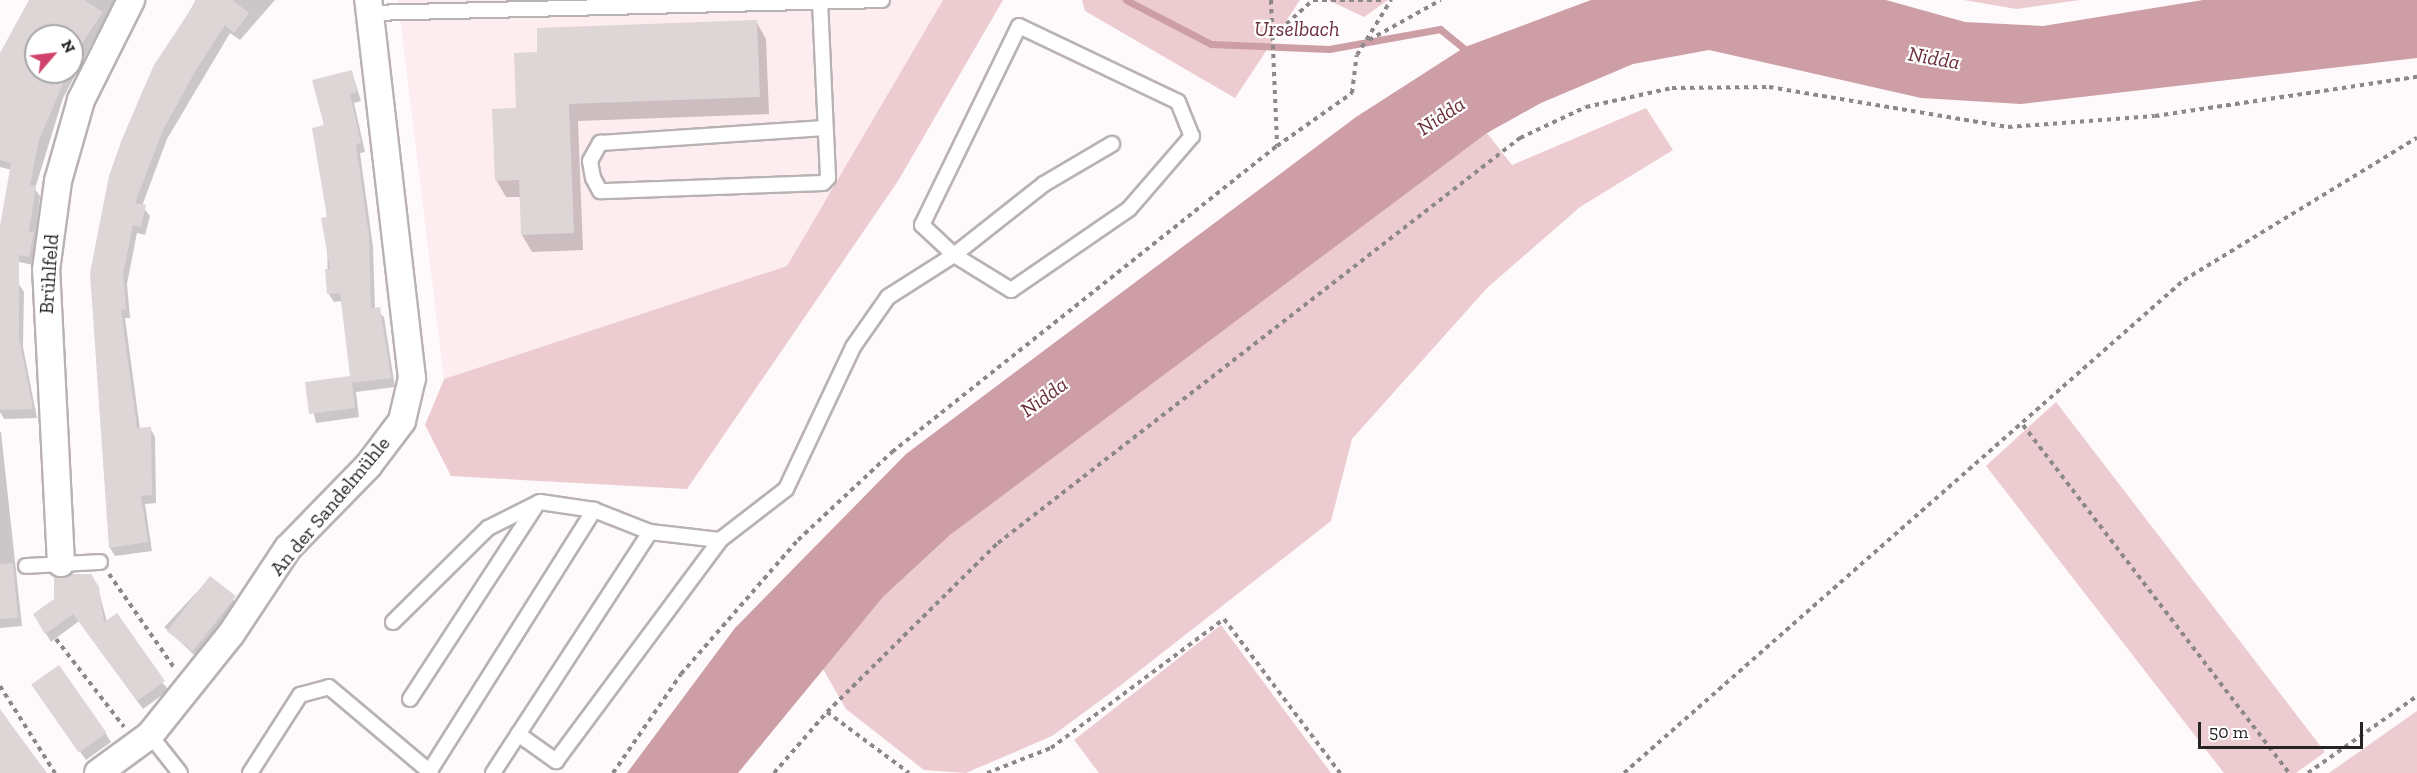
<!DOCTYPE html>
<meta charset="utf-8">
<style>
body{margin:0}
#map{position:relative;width:2417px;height:773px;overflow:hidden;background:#fef9fa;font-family:"Zilla Slab",serif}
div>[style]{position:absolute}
.built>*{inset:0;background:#feedf0}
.green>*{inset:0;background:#edccd1}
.water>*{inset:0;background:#cd9ea6}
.shadow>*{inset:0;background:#0003;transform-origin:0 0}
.stream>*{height:7px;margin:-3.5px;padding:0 3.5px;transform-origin:3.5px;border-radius:3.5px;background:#cd9ea6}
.building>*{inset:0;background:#ddd5d6;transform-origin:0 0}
.path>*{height:4px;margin-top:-2px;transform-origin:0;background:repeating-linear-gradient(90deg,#8c8889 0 4.5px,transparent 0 9px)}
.roads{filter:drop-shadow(2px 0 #b9b2b3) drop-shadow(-2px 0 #b9b2b3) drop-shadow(0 2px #b9b2b3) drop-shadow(0 -2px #b9b2b3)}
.service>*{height:14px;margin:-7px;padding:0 7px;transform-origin:7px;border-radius:7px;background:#fff}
.minor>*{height:26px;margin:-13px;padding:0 13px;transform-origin:13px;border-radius:13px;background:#fff}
span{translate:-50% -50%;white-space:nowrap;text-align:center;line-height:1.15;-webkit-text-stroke:4.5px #fff;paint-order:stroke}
.street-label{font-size:20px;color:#262323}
.water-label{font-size:21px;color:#6b2f3d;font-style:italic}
.north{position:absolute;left:24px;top:24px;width:60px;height:60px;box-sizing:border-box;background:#fff;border:2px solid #a8a7a7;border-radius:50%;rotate:62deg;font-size:16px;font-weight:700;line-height:24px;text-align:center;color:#262323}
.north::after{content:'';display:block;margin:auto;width:21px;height:27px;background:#d0426b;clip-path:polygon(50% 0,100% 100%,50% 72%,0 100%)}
.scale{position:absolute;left:2198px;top:722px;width:165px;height:27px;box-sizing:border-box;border:3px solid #262323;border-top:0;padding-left:8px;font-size:18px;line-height:21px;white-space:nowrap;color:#262323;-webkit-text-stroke:4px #fff;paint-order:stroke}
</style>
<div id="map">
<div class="built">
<div style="clip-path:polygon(398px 0,943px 0,787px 266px,444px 379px)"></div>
</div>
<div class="green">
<div style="clip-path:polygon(943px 0,1003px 0,898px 181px,687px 489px,451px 476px,425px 425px,444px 379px,787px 266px)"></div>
<div style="clip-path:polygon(1082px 0,1300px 0,1235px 98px,1085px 11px)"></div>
<div style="clip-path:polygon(1328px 0,1388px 0,1364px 17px)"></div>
<div style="clip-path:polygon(1964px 0,2080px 0,2016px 9px)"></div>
<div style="clip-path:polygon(1646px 108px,1673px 150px,1580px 207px,1487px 288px,1352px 439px,1331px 521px,1116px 689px,1052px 736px,966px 773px,924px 770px,846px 709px,823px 669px,883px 597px,950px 535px,1220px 331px,1487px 133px,1512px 165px)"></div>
<div style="clip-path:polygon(2056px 402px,2325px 752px,2296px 773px,2224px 773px,1986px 466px)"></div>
<div style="clip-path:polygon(1221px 625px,1331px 773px,1099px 773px,1074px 740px)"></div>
<div style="clip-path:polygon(2417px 711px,2417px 773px,2329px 773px)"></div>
</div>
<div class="water">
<div style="clip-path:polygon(1591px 0,1886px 0,1965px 22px,2043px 26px,2203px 0,2417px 0,2417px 58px,2021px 104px,1921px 98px,1709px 50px,1633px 64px,1541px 103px,1487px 133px,950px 535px,883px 597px,738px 773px,627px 773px,735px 628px,906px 454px,1356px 117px,1465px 47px)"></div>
</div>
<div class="shadow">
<div style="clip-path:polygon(evenodd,33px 0,115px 0,63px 98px,35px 189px,40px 196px,33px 265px,0 258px,12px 170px,0 167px,0 54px,33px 0,36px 36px,72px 36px,72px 72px,36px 72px,36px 36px)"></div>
<div style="clip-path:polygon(196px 0,275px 0,240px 40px,230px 33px,167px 139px,142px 206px,150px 216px,145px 235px,137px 233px,127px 284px,130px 318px,125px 318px,140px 429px,150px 428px,155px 437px,156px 503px,145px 504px,152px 551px,115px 556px,110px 548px,92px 283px,110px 176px,143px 90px)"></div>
<div style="clip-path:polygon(525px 0,599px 0,600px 7px,531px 10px)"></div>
<div style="clip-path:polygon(756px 21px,766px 39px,769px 114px,578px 121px,583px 250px,532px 252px,522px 235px,521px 197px,506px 197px,496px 180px,539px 54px)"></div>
<div style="clip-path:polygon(352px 72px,361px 101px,354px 103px,365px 152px,360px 153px,373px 247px,375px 309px,384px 317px,395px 387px,356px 392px,359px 417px,316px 423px,307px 383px,352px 377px,342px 301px,334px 302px,328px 293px,325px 126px)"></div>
<div style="clip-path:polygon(0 283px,18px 283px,24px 292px,23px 347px,37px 418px,4px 419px,0 412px)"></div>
<div style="clip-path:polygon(1px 432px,22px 626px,0 628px,0 432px)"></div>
<div style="left:210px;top:578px;width:41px;height:67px;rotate:43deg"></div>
<div style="clip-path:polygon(98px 588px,107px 622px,169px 690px,143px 709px,79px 621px,51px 642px,35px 615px)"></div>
<div style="clip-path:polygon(38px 693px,106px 734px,111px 742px,86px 760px)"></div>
</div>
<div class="stream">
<div style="left:1126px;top:0;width:96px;rotate:27.4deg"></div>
<div style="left:1211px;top:44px;width:118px;rotate:2.4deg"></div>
<div style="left:1329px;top:49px;width:113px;rotate:-10.2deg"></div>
<div style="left:1440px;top:29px;width:36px;rotate:39deg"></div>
</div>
<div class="building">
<div style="clip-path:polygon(29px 0,84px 0,103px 12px,72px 58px,72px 36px,36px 36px,36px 72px,68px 72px,39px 140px,30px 185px,36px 186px,29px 232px,34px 232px,29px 257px,19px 255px,19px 338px,33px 409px,0 410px,0 226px,11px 163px,0 160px,0 53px)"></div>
<div style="clip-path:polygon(197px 0,232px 0,249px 13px,234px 33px,225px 25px,196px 70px,163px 130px,135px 203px,146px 205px,141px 227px,133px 225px,123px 274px,126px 309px,121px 310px,137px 428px,151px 427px,152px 495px,141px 496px,148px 542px,109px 548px,90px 273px,109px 176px,122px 139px,154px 65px)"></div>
<div style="clip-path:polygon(757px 20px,760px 97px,569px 104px,574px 233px,521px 235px,519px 180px,495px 181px,492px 109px,516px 108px,514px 53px,537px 52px,537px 28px)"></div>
<div style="clip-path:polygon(352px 70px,357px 92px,350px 94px,361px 143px,356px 144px,369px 237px,371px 308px,380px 307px,391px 378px,352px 383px,355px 408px,309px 414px,305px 382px,350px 376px,340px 293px,327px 294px,325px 269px,330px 269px,321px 218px,327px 217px,312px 128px,324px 125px,312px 80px)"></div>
<div style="clip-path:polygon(13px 563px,18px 618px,0 619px,0 564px)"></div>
<div style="clip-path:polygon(70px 574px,91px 574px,99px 587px,104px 622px,117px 613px,165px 681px,137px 701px,73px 614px,45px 634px,33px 614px,54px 599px,54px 576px)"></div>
<div style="left:210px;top:576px;width:33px;height:70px;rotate:38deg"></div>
<div style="left:59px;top:665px;width:83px;height:34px;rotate:55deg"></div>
<div style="clip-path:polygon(0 709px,21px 738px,47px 773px,0 773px)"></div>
</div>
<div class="path">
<div style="left:1271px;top:0;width:146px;rotate:87.6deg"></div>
<div style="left:1273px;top:36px;width:54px;rotate:-42deg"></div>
<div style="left:1313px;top:0;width:70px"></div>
<div style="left:1369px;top:40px;width:82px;rotate:-29.1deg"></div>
<div style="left:2023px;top:425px;width:438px;rotate:52.6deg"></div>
<div style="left:109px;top:574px;width:116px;rotate:55.2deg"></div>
<div style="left:56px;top:639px;width:111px;rotate:52.3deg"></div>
<div style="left:0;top:686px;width:103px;rotate:57.7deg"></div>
<div style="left:827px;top:712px;width:102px;rotate:36.6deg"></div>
<div style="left:613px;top:773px;width:120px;rotate:-55.5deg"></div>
<div style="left:681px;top:674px;width:178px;rotate:-48.9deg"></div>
<div style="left:798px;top:540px;width:129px;rotate:-43.1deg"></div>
<div style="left:892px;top:452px;width:492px;rotate:-38.5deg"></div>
<div style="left:1277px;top:146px;width:92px;rotate:-35.2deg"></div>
<div style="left:1352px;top:93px;width:38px;rotate:-83deg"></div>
<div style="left:1357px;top:55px;width:65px;rotate:-58.3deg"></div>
<div style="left:774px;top:773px;width:81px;rotate:-49deg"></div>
<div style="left:827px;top:712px;width:240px;rotate:-44.7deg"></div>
<div style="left:998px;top:543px;width:661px;rotate:-37.81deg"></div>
<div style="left:1520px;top:138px;width:73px;rotate:-25.2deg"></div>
<div style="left:1586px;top:107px;width:88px;rotate:-12.5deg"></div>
<div style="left:1672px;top:88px;width:97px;rotate:-0.6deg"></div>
<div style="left:1769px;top:87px;width:242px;rotate:9.5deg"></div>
<div style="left:2008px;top:127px;width:147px;rotate:-4.3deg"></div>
<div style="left:2155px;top:116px;width:265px;rotate:-8.5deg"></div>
<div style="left:987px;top:773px;width:69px;rotate:-21.3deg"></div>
<div style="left:1051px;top:748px;width:216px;rotate:-36.7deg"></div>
<div style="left:1224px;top:619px;width:193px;rotate:53deg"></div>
<div style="left:1624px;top:773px;width:746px;rotate:-41.36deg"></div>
<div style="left:2184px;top:280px;width:273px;rotate:-31.4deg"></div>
<div style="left:2308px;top:773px;width:133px;rotate:-35.2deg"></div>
</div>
<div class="roads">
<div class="service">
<div style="left:820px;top:1px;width:177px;rotate:87.4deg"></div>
<div style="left:828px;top:178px;width:7px;rotate:135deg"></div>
<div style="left:823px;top:183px;width:223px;rotate:177.9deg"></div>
<div style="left:600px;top:191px;width:15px;rotate:-118deg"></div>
<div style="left:593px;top:178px;width:17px;rotate:-100deg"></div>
<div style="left:590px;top:161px;width:21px;rotate:-61deg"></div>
<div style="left:600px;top:143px;width:225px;rotate:-3.8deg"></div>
<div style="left:370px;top:13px;width:512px;rotate:-1.45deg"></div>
<div style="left:1019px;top:26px;width:176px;rotate:25.5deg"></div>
<div style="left:1178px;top:102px;width:37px;rotate:68deg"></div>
<div style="left:1192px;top:136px;width:96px;rotate:130.8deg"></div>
<div style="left:1129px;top:209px;width:143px;rotate:145.5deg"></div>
<div style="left:1011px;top:290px;width:67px;rotate:-148.4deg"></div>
<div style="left:954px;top:255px;width:44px;rotate:-136.8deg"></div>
<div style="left:922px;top:225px;width:221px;rotate:-64deg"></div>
<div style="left:26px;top:566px;width:74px;rotate:-3.1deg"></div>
<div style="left:393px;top:622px;width:134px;rotate:-44.7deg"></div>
<div style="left:488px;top:528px;width:58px;rotate:-26.6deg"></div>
<div style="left:540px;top:502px;width:55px;rotate:8.4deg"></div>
<div style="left:594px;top:510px;width:60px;rotate:21.4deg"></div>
<div style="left:410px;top:699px;width:234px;rotate:-56.9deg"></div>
<div style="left:518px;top:734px;width:47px;rotate:35.4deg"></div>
<div style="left:556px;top:761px;width:275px;rotate:-53.4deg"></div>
<div style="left:150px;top:735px;width:48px;rotate:51.7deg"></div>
<div style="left:429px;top:772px;width:310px;rotate:-57.8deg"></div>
<div style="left:250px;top:773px;width:93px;rotate:-57.3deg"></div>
<div style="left:300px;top:695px;width:30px;rotate:-15deg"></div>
<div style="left:329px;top:687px;width:133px;rotate:40.1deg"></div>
<div style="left:493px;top:773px;width:288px;rotate:-56.9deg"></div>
<div style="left:650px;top:532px;width:70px;rotate:6.5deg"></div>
<div style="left:720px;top:540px;width:83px;rotate:-37.7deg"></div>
<div style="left:786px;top:489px;width:157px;rotate:-64.7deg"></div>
<div style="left:853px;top:347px;width:61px;rotate:-55deg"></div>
<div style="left:888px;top:297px;width:78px;rotate:-32.5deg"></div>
<div style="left:954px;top:255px;width:115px;rotate:-38.3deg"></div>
<div style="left:1044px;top:184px;width:79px;rotate:-30.5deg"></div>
</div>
<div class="minor">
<div style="left:61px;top:563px;width:293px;rotate:-92.9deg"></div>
<div style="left:46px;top:270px;width:90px;rotate:-82.3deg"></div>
<div style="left:58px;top:181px;width:84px;rotate:-74.1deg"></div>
<div style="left:81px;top:100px;width:112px;rotate:-63.4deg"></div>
<div style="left:98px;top:773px;width:64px;rotate:-36.2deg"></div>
<div style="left:150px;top:735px;width:129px;rotate:-51.3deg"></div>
<div style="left:231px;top:634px;width:103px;rotate:-56.5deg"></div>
<div style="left:288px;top:548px;width:115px;rotate:-45.7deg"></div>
<div style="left:368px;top:466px;width:56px;rotate:-52.9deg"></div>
<div style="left:402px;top:421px;width:44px;rotate:-76.9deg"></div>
<div style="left:412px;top:378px;width:381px;rotate:-96.6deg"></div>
</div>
</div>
<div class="street-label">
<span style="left:49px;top:274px;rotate:-86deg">Brühlfeld</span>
<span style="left:330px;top:506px;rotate:-50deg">An der Sandelmühle</span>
</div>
<div class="water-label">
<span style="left:1297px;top:29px">Urselbach</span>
<span style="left:1934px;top:58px;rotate:10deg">Nidda</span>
<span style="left:1441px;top:116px;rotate:-34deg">Nidda</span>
<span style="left:1044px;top:397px;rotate:-36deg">Nidda</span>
</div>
<div class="north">N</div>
<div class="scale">50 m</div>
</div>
